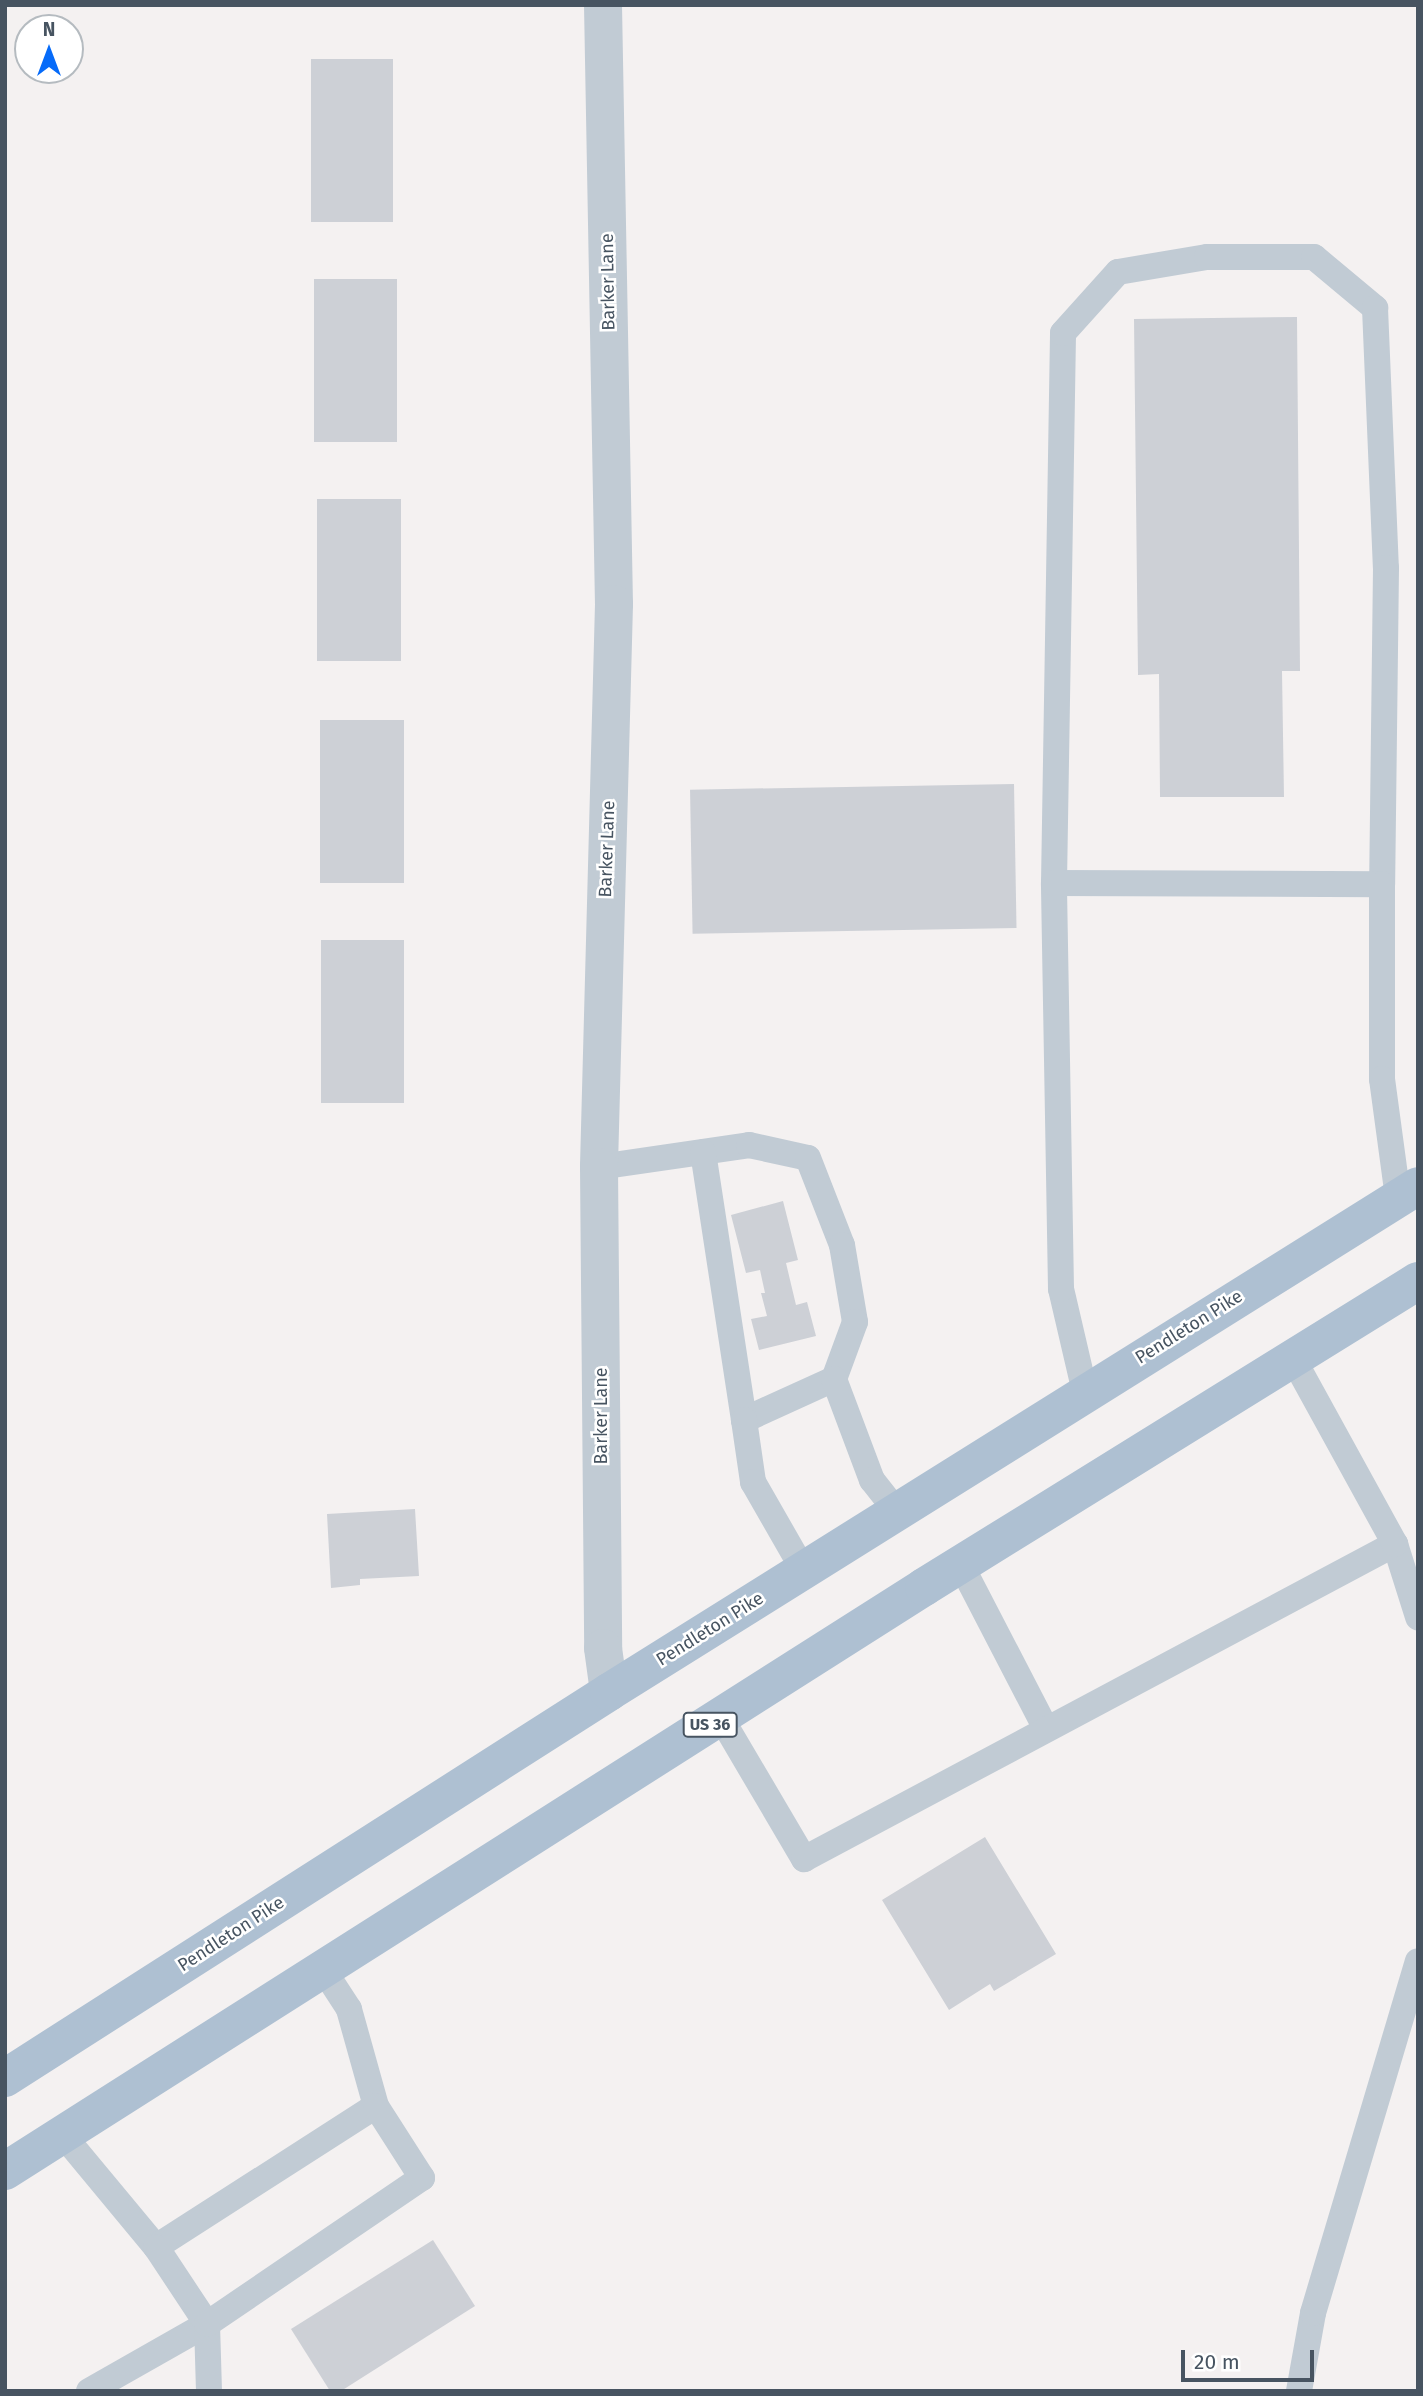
<!DOCTYPE html>
<style>
body{margin:0}
#map{position:relative;width:1423px;height:2396px;overflow:hidden;background:#f4f1f1;font-family:"Fira Sans",sans-serif}
div>[style]{position:absolute}
.building>*{inset:0;background:#cdd0d6;transform-origin:0 0}
.service>*{height:26px;margin:-13px;padding:0 13px;transform-origin:13px;border-radius:13px;background:#c1cbd4}
.minor>*{height:38px;margin:-19px;padding:0 19px;transform-origin:19px;border-radius:19px;background:#c1cbd4}
.primary>*{height:38px;margin:-19px;padding:0 19px;transform-origin:19px;border-radius:19px;background:#aec0d2}
span{translate:-50% -50%;white-space:nowrap;text-align:center;line-height:1.15;-webkit-text-stroke:5px #fff;paint-order:stroke}
.shield-label span{padding:2px 5px;background:#fff;border:2px solid;border-radius:5px;-webkit-text-stroke-width:0}
.shield-label{font-size:16px;color:#475461;font-weight:700}
.street-label{font-size:18px;color:#475461}
.frame{position:absolute;inset:0;border:7px solid #475461;pointer-events:none}
.north{position:absolute;left:14px;top:14px;width:70px;height:70px;box-sizing:border-box;background:#fff;border:2px solid #b5bbc0;border-radius:50%;rotate:0deg;font-size:19px;font-weight:700;line-height:28px;text-align:center;color:#475461}
.north::after{content:'';display:block;margin:auto;width:24px;height:32px;background:#066bf9;clip-path:polygon(50% 0,100% 100%,50% 72%,0 100%)}
.scale{position:absolute;left:1181px;top:2350px;width:133px;height:32px;box-sizing:border-box;border:4px solid #475461;border-top:0;padding-left:9px;font-size:21px;line-height:24px;white-space:nowrap;color:#475461;-webkit-text-stroke:5px #fff;paint-order:stroke}
</style>
<div id="map">
<div class="building">
<div style="left:311px;top:59px;width:82px;height:163px"></div>
<div style="left:314px;top:279px;width:83px;height:163px"></div>
<div style="clip-path:polygon(1297px 317px,1300px 671px,1282px 671px,1284px 797px,1160px 797px,1159px 674px,1138px 675px,1134px 319px)"></div>
<div style="left:401px;top:499px;width:162px;height:84px;rotate:90deg"></div>
<div style="left:320px;top:720px;width:84px;height:163px"></div>
<div style="left:1014px;top:784px;width:144px;height:324px;rotate:89deg"></div>
<div style="left:404px;top:940px;width:163px;height:83px;rotate:90deg"></div>
<div style="clip-path:polygon(783px 1201px,798px 1260px,786px 1263px,796px 1305px,807px 1302px,816px 1336px,759px 1350px,751px 1319px,767px 1316px,761px 1293px,765px 1293px,760px 1270px,746px 1273px,731px 1215px)"></div>
<div style="clip-path:polygon(415px 1509px,419px 1576px,360px 1579px,360px 1585px,331px 1588px,327px 1514px)"></div>
<div style="clip-path:polygon(985px 1837px,1056px 1954px,994px 1991px,990px 1984px,949px 2010px,882px 1900px)"></div>
<div style="clip-path:polygon(433px 2240px,475px 2306px,341px 2391px,330px 2391px,291px 2329px)"></div>
</div>
<div class="service">
<div style="left:1054px;top:883px;width:550px;rotate:-89.06deg"></div>
<div style="left:1063px;top:333px;width:82px;rotate:-48deg"></div>
<div style="left:1118px;top:272px;width:90px;rotate:-9.6deg"></div>
<div style="left:1207px;top:257px;width:107px"></div>
<div style="left:1314px;top:257px;width:80px;rotate:39.9deg"></div>
<div style="left:1375px;top:308px;width:260px;rotate:87.6deg"></div>
<div style="left:1386px;top:568px;width:316px;rotate:90.7deg"></div>
<div style="left:599px;top:1167px;width:152px;rotate:-8.3deg"></div>
<div style="left:749px;top:1145px;width:60px;rotate:12.4deg"></div>
<div style="left:808px;top:1158px;width:93px;rotate:68.7deg"></div>
<div style="left:842px;top:1245px;width:78px;rotate:80.4deg"></div>
<div style="left:855px;top:1322px;width:61px;rotate:110.2deg"></div>
<div style="left:834px;top:1379px;width:99px;rotate:155.5deg"></div>
<div style="left:744px;top:1420px;width:271px;rotate:-98.7deg"></div>
<div style="left:834px;top:1379px;width:108px;rotate:69.4deg"></div>
<div style="left:872px;top:1480px;width:42px;rotate:51.8deg"></div>
<div style="left:1085px;top:1392px;width:106px;rotate:-103.1deg"></div>
<div style="left:1061px;top:1289px;width:406px;rotate:-91deg"></div>
<div style="left:1054px;top:883px;width:328px;rotate:0.2deg"></div>
<div style="left:1382px;top:884px;width:195px;rotate:90deg"></div>
<div style="left:1382px;top:1079px;width:120px;rotate:82.3deg"></div>
<div style="left:744px;top:1420px;width:63px;rotate:81.7deg"></div>
<div style="left:753px;top:1482px;width:103px;rotate:60.2deg"></div>
<div style="left:1395px;top:1544px;width:77px;rotate:72.5deg"></div>
<div style="left:961px;top:1565px;width:185px;rotate:62.6deg"></div>
<div style="left:721px;top:1718px;width:164px;rotate:59.5deg"></div>
<div style="left:804px;top:1859px;width:670px;rotate:-28.06deg"></div>
<div style="left:1395px;top:1544px;width:210px;rotate:-118.8deg"></div>
<div style="left:63px;top:2135px;width:146px;rotate:50.3deg"></div>
<div style="left:156px;top:2247px;width:261px;rotate:-32.7deg"></div>
<div style="left:376px;top:2106px;width:101px;rotate:-105.6deg"></div>
<div style="left:349px;top:2009px;width:48px;rotate:-123deg"></div>
<div style="left:89px;top:2391px;width:136px;rotate:-29.6deg"></div>
<div style="left:207px;top:2324px;width:92px;rotate:-123.5deg"></div>
<div style="left:209px;top:2391px;width:67px;rotate:-91.7deg"></div>
<div style="left:207px;top:2324px;width:260px;rotate:-34.2deg"></div>
<div style="left:422px;top:2178px;width:85px;rotate:-122.6deg"></div>
<div style="left:1299px;top:2391px;width:79px;rotate:-79.8deg"></div>
<div style="left:1313px;top:2313px;width:367px;rotate:-73.4deg"></div>
</div>
<div class="minor">
<div style="left:603px;top:5px;width:599px;rotate:88.95deg"></div>
<div style="left:614px;top:604px;width:563px;rotate:91.53deg"></div>
<div style="left:599px;top:1167px;width:481px;rotate:89.5deg"></div>
<div style="left:603px;top:1648px;width:44px;rotate:82.2deg"></div>
</div>
<div class="primary">
<div style="left:5px;top:2078px;width:717px;rotate:-32.58deg"></div>
<div style="left:609px;top:1692px;width:954px;rotate:-32.02deg"></div>
<div style="left:5px;top:2171px;width:1089px;rotate:-32.43deg"></div>
<div style="left:924px;top:1587px;width:581px;rotate:-31.78deg"></div>
</div>
<div class="shield-label">
<span style="left:710px;top:1725px">US 36</span>
</div>
<div class="street-label">
<span style="left:608px;top:282px;rotate:-91deg">Barker Lane</span>
<span style="left:607px;top:849px;rotate:-88deg">Barker Lane</span>
<span style="left:1189px;top:1327px;rotate:-32deg">Pendleton Pike</span>
<span style="left:601px;top:1416px;rotate:-90deg">Barker Lane</span>
<span style="left:710px;top:1629px;rotate:-32deg">Pendleton Pike</span>
<span style="left:231px;top:1934px;rotate:-33deg">Pendleton Pike</span>
</div>
<div class="frame"></div>
<div class="north">N</div>
<div class="scale">20 m</div>
</div>
